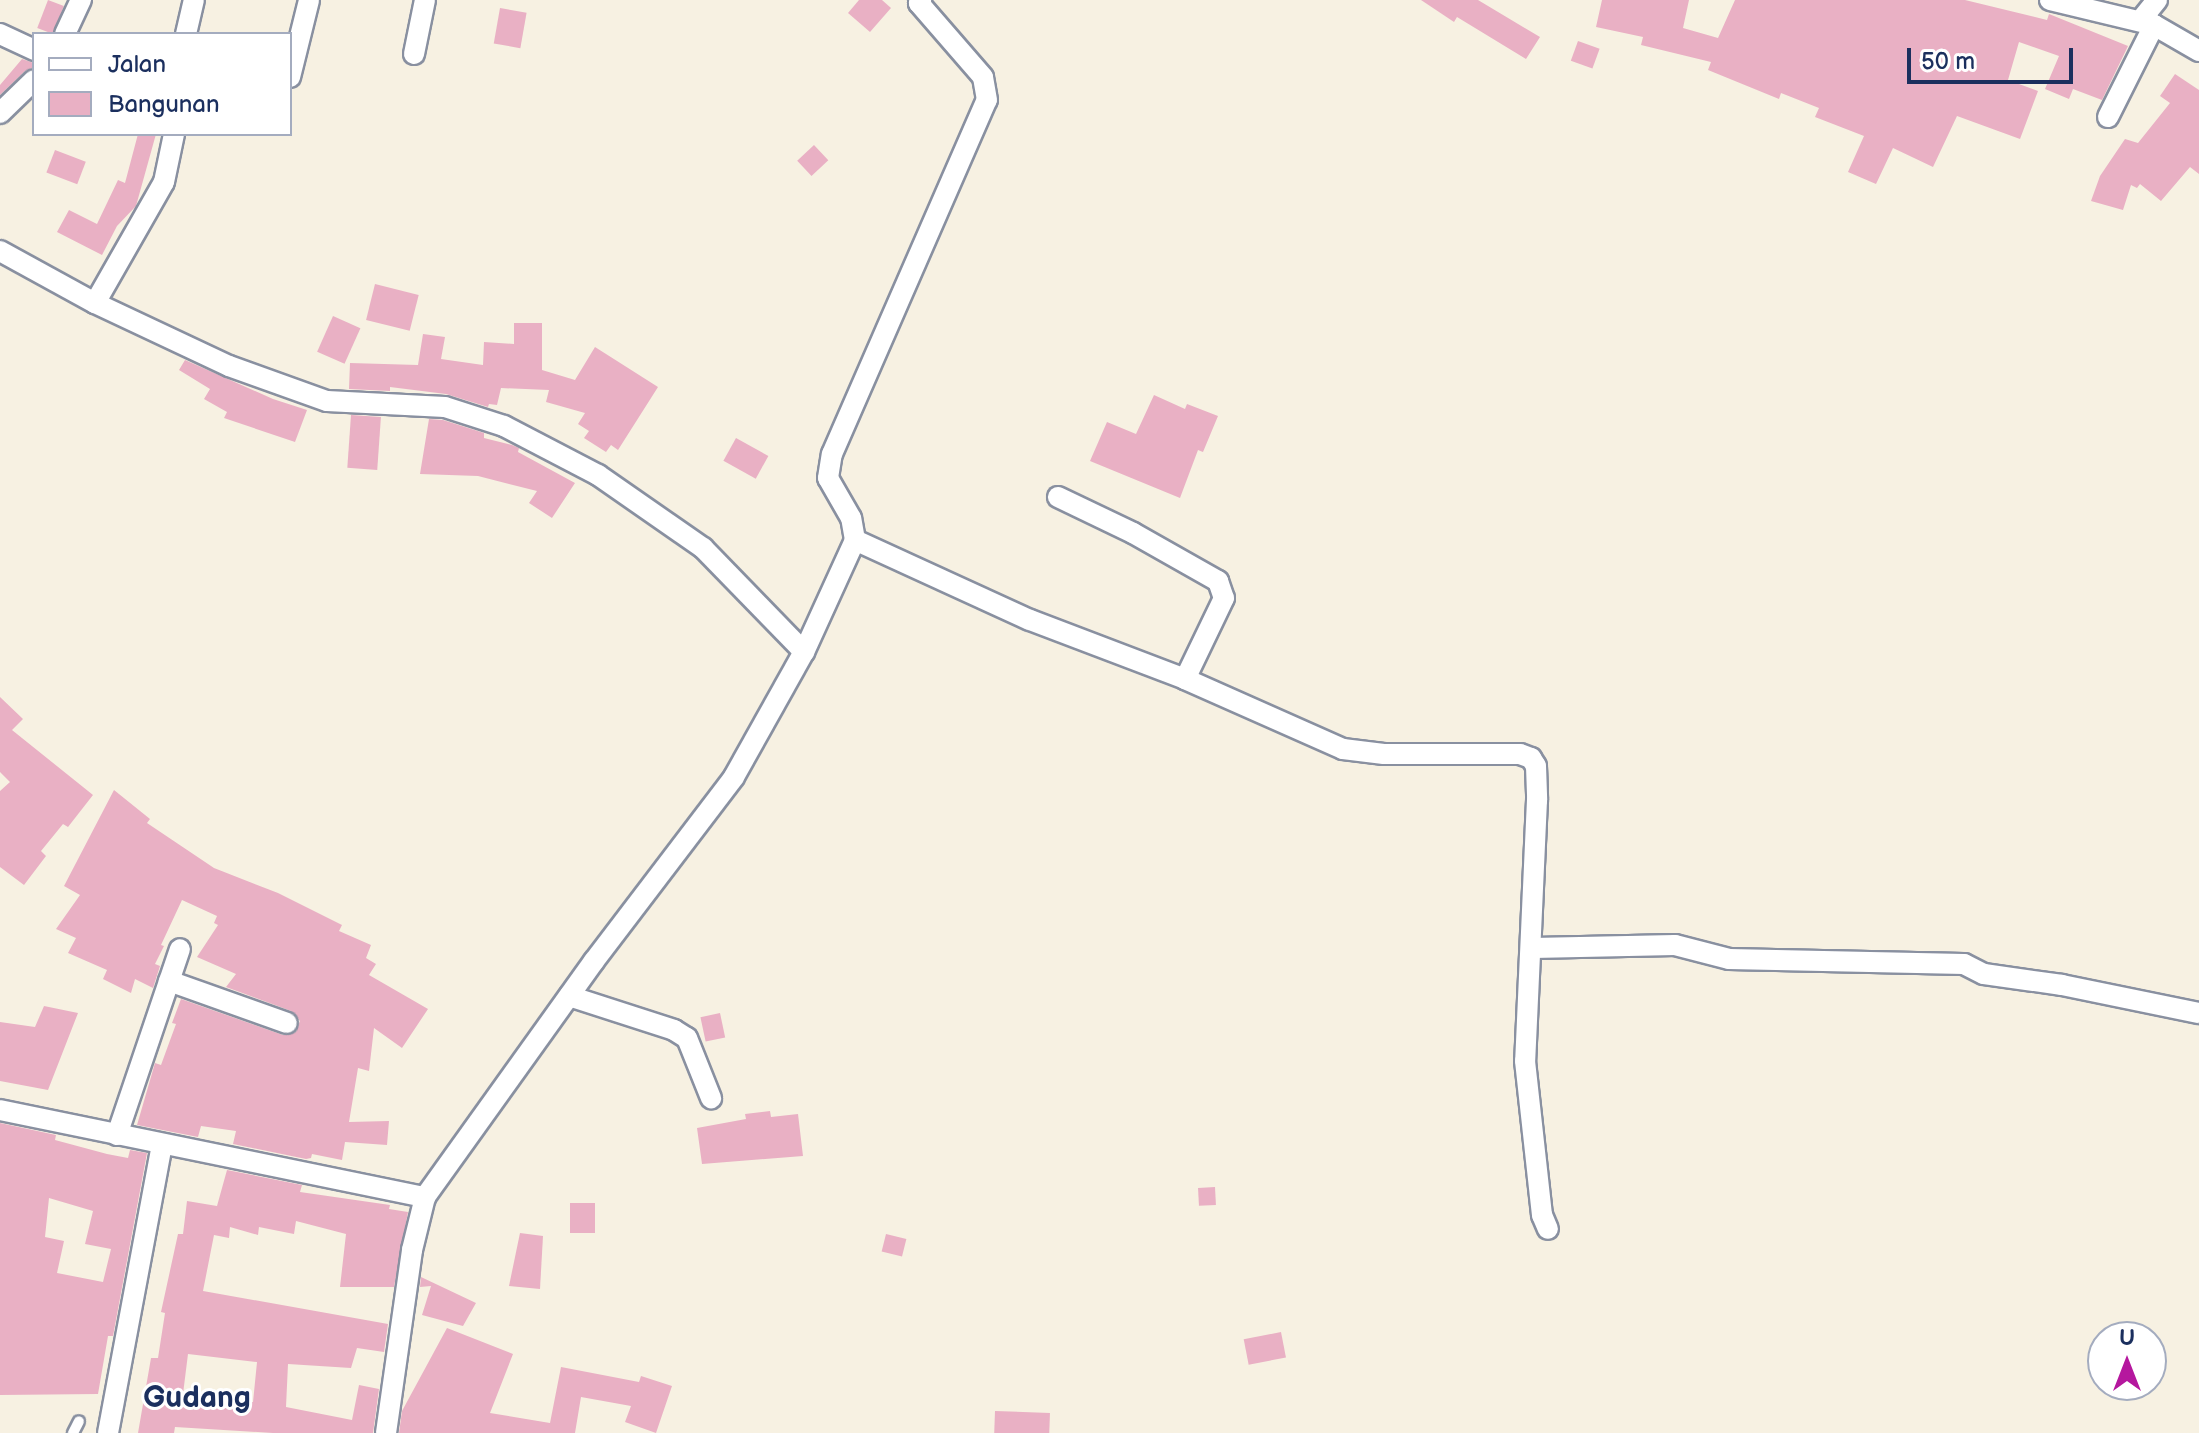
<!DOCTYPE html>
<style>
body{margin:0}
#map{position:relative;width:2199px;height:1433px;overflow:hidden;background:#f7f1e2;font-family:"Balsamiq Sans",sans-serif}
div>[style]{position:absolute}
.building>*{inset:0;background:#e9b0c4;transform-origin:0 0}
.roads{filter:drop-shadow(2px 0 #8990a0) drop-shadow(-2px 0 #8990a0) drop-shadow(0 2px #8990a0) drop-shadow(0 -2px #8990a0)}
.lane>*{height:10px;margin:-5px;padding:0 5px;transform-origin:5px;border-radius:5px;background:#fff}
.street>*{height:20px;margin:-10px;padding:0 10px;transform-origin:10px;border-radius:10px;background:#fff}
span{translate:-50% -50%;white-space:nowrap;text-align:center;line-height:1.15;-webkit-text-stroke:6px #fff;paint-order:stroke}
.quarter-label{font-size:30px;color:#1b2f5e;font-weight:700}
.legend{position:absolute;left:32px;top:32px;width:260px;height:104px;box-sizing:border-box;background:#fff;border:2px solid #a4acbf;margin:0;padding:10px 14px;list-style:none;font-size:24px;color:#1b2f5e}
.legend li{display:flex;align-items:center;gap:16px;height:40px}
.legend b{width:40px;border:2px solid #a4acbf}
.north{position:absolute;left:2087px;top:1321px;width:80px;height:80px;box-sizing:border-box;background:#fff;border:2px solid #a4acbf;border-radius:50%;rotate:0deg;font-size:22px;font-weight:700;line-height:32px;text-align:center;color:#1b2f5e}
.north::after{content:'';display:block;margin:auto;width:28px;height:36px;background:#b5179e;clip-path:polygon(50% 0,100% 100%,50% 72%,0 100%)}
.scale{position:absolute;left:1907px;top:48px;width:166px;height:36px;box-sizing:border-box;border:4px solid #1b2f5e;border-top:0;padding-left:10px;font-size:24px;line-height:28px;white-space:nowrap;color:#1b2f5e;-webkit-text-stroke:6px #fff;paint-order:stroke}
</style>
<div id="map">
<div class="building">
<div style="left:48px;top:0;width:17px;height:30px;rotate:21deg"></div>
<div style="clip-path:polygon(859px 0,882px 0,891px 8px,870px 32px,848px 13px)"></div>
<div style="clip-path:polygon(1421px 0,1478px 0,1540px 37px,1526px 59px,1457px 17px,1454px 22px)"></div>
<div style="clip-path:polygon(1602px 0,1689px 0,1683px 28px,1718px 38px,1735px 0,1965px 0,2047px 20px,2049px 14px,2128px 46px,2102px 100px,2073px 89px,2069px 99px,2045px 89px,2059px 56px,2019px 42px,2008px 80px,2038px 91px,2020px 139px,1957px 116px,1933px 167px,1893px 148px,1876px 184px,1848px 172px,1864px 136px,1815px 117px,1819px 108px,1781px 93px,1779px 99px,1708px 70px,1711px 62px,1641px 45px,1643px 37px,1596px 27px)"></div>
<div style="left:500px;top:8px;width:27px;height:36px;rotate:10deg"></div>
<div style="left:1578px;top:41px;width:23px;height:21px;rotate:20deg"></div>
<div style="clip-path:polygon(22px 59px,34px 63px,34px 67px,25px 71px,0 95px,0 85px)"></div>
<div style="clip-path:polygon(2175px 74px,2199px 90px,2199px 174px,2190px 167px,2161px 201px,2140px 184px,2137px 188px,2131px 185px,2123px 210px,2091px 201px,2100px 176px,2125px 139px,2138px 143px,2170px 103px,2160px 96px)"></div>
<div style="clip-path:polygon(138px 134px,156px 134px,136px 206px,117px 226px,102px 255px,57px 232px,69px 210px,97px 224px,118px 180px,125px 183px)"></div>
<div style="left:814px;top:145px;width:21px;height:23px;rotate:47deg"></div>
<div style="left:55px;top:150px;width:33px;height:24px;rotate:21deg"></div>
<div style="left:375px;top:284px;width:45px;height:37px;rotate:14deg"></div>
<div style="left:333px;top:316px;width:30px;height:39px;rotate:24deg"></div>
<div style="clip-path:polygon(514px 323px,542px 323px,542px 370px,575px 380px,595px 347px,658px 387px,618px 450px,611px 445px,606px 452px,584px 438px,589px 431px,578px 424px,585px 413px,546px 402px,549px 390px,501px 388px,497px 405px,489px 404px,488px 407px,446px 394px,390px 387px,390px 391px,349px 389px,350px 363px,418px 365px,423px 334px,445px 337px,441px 359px,483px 365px,484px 342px,514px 344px)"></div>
<div style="clip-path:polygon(185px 360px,273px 399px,307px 410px,295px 442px,224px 418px,227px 412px,204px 399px,210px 389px,179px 370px)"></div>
<div style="clip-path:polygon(1154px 395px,1185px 409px,1187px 404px,1218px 416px,1203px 452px,1198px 450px,1180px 498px,1090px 461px,1107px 422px,1136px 434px)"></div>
<div style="left:351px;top:415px;width:30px;height:53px;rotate:4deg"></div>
<div style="clip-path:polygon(429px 419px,443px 420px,484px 433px,484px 438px,512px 445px,519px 448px,518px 452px,575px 483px,552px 518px,529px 503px,537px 491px,478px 476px,420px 474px)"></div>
<div style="left:736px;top:438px;width:37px;height:26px;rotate:29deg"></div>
<div style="clip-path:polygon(0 697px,23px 719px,12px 730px,93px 795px,68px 827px,63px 824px,41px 851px,46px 856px,24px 885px,0 867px,0 791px,10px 782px,0 772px)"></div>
<div style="clip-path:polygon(114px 790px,150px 819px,147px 823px,214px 868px,278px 893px,342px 925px,339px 931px,371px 945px,366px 958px,376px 964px,369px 975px,428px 1009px,402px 1048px,374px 1028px,369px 1071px,358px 1068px,349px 1122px,389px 1121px,387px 1145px,345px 1142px,342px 1160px,312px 1154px,311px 1158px,306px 1159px,233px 1144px,236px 1131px,201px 1126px,198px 1137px,137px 1125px,155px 1063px,161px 1065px,176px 1024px,172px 1023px,181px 999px,283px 1035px,296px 1032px,300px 1021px,291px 1011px,226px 987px,236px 974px,197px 957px,218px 925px,214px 923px,217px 916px,182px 900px,161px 945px,164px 946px,155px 964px,160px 966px,153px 988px,135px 979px,131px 993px,103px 979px,107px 970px,68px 953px,76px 938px,56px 929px,80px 895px,64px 886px)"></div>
<div style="clip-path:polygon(44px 1006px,78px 1013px,48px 1090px,0 1081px,0 1022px,35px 1027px)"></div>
<div style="left:720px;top:1013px;width:25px;height:20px;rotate:78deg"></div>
<div style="clip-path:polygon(770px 1111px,771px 1117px,798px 1114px,803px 1156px,702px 1164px,697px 1128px,746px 1119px,745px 1114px)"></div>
<div style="clip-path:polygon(evenodd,0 1123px,56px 1135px,55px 1140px,107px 1154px,128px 1158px,130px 1150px,147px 1153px,113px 1336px,108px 1336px,98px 1394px,0 1395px,0 1123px,49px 1198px,93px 1211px,85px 1244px,111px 1249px,103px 1282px,57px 1273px,64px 1241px,45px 1237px,49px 1198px)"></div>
<div style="clip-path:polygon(evenodd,227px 1170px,302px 1185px,300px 1192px,390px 1205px,389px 1209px,408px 1212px,394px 1287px,340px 1287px,346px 1234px,296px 1221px,294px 1234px,259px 1227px,258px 1235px,230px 1227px,229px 1238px,214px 1235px,203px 1291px,388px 1324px,384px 1352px,357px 1348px,351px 1368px,288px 1364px,286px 1407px,352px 1420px,359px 1385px,379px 1389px,373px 1433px,273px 1433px,175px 1427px,174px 1433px,138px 1433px,151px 1358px,158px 1358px,165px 1313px,161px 1312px,178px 1234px,183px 1234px,187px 1201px,217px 1206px,227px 1170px,188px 1354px,257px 1362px,253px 1402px,211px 1400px,212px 1395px,183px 1394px,188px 1354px)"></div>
<div style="left:1215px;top:1187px;width:18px;height:17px;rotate:87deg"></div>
<div style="left:570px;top:1203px;width:25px;height:30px"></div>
<div style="clip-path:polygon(520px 1233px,543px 1236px,540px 1289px,509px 1286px)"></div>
<div style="left:886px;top:1234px;width:21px;height:18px;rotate:14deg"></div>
<div style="clip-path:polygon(421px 1277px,476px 1303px,463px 1326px,422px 1315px,431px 1286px,420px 1287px)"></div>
<div style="clip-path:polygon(447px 1328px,513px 1354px,490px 1413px,550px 1423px,561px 1367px,639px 1382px,641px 1376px,672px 1386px,656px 1433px,625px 1422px,631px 1406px,581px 1397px,575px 1433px,399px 1433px,402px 1411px)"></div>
<div style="left:1281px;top:1332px;width:26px;height:38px;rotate:79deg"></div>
<div style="left:995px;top:1411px;width:55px;height:22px;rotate:2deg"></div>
</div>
<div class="roads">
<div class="lane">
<div style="left:73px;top:1433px;width:13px;rotate:-63deg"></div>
</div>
<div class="street">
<div style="left:2050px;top:0;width:107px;rotate:13.5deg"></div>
<div style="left:2154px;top:25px;width:52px;rotate:30deg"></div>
<div style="left:2140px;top:21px;width:27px;rotate:-51deg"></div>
<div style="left:0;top:34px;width:38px;rotate:25deg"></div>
<div style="left:65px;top:34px;width:38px;rotate:-65deg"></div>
<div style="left:186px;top:34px;width:35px;rotate:-77deg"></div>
<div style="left:414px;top:54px;width:55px;rotate:-78.5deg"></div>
<div style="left:290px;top:77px;width:79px;rotate:-76.1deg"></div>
<div style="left:0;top:113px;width:47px;rotate:-44.1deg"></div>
<div style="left:2108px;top:117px;width:103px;rotate:-63.4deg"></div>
<div style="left:0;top:251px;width:108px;rotate:28.7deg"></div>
<div style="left:95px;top:303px;width:148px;rotate:25.2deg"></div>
<div style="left:229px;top:366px;width:104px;rotate:19.7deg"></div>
<div style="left:327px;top:401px;width:118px;rotate:2.9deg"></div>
<div style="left:445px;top:407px;width:62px;rotate:17.9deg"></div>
<div style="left:504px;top:426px;width:106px;rotate:27.5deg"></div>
<div style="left:598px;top:475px;width:128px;rotate:34.8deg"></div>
<div style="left:703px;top:548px;width:145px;rotate:45.8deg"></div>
<div style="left:95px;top:303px;width:139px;rotate:-60.3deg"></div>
<div style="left:164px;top:182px;width:49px;rotate:-78.2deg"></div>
<div style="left:1058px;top:497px;width:83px;rotate:25.6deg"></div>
<div style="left:1133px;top:533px;width:98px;rotate:29.5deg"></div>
<div style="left:1218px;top:581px;width:18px;rotate:71deg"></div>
<div style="left:1224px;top:598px;width:90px;rotate:115.7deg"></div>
<div style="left:855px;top:540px;width:192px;rotate:24.6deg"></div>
<div style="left:1030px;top:620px;width:166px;rotate:20.8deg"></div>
<div style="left:1185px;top:679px;width:173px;rotate:23.9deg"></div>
<div style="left:1343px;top:749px;width:41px;rotate:7deg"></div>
<div style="left:1384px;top:754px;width:136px"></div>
<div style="left:1520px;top:754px;width:12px;rotate:20deg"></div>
<div style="left:1531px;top:758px;width:9px;rotate:58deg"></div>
<div style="left:1536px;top:766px;width:34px;rotate:88deg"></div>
<div style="left:1537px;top:800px;width:261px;rotate:92.6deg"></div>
<div style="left:1525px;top:1061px;width:155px;rotate:83.7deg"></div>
<div style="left:1542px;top:1215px;width:15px;rotate:67deg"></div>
<div style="left:1533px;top:948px;width:142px;rotate:-1.2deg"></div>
<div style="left:1675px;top:945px;width:56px;rotate:14.5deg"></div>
<div style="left:1729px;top:959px;width:235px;rotate:1.2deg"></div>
<div style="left:1964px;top:964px;width:22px;rotate:27deg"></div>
<div style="left:1984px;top:974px;width:79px;rotate:8deg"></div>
<div style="left:2062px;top:985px;width:140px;rotate:11.6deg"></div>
<div style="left:169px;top:981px;width:125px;rotate:19.6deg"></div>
<div style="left:569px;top:996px;width:110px;rotate:17.9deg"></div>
<div style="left:674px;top:1030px;width:15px;rotate:32deg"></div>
<div style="left:687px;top:1038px;width:65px;rotate:68.2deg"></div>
<div style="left:0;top:1110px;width:434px;rotate:11.6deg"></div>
<div style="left:117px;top:1135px;width:196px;rotate:-71.3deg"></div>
<div style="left:108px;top:1433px;width:294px;rotate:-79.4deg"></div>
<div style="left:386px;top:1433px;width:185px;rotate:-81.9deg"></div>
<div style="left:412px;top:1250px;width:55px;rotate:-76.2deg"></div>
<div style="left:425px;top:1197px;width:290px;rotate:-54.4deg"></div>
<div style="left:594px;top:961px;width:231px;rotate:-52.7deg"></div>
<div style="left:734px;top:777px;width:143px;rotate:-60.8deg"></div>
<div style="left:804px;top:652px;width:123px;rotate:-65.5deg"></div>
<div style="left:855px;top:540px;width:22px;rotate:-100deg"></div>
<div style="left:851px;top:518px;width:46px;rotate:-119.9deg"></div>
<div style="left:828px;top:478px;width:24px;rotate:-81deg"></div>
<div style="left:832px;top:454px;width:386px;rotate:-66.4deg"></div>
<div style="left:987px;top:100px;width:23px;rotate:-100deg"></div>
<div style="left:983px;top:77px;width:98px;rotate:-130.9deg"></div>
<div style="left:919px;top:3px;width:4px;rotate:-56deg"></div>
</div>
</div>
<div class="quarter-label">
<span style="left:197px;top:1398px">Gudang</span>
</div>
<ul class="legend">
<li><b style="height:10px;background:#fff"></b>Jalan</li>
<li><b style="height:22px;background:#e9b0c4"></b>Bangunan</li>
</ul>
<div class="north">U</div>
<div class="scale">50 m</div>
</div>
